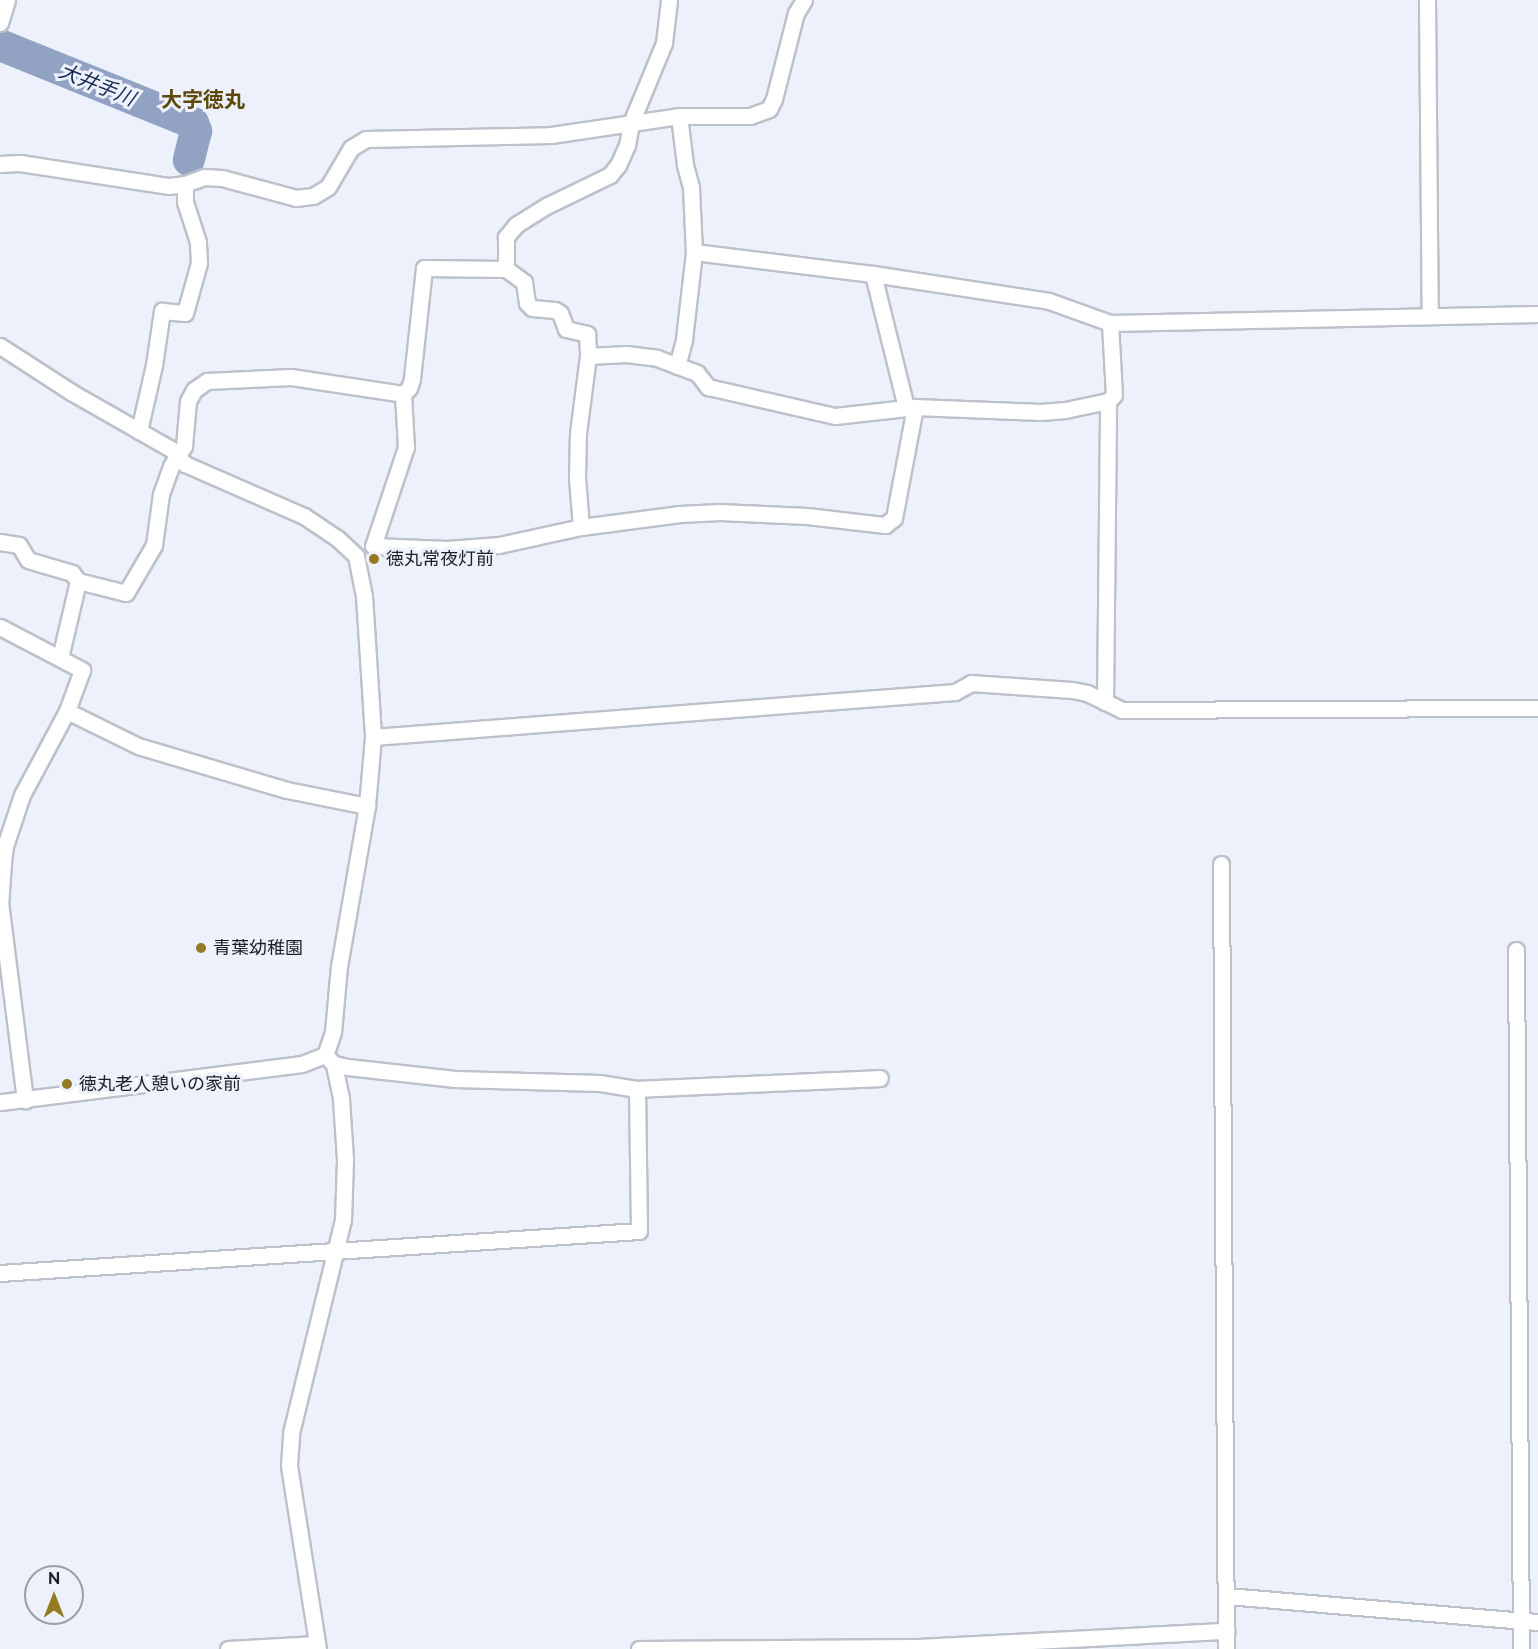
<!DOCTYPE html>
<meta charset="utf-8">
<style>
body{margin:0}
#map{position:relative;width:1538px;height:1649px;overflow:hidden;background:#ecf1fb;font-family:Raleway,"Noto Sans JP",sans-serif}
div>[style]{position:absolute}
.river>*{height:32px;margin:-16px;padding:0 16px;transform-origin:16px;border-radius:16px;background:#91a2c3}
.roads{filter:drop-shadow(2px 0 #bcc1ca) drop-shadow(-2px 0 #bcc1ca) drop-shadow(0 2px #bcc1ca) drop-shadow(0 -2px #bcc1ca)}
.minor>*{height:15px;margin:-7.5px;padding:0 7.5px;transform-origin:7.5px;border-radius:7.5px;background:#fff}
.dots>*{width:16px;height:16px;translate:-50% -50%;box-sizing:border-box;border:3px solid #ecf1fb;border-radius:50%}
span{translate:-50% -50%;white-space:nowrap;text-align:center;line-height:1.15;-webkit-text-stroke:6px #ecf1fb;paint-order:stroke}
.poi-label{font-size:18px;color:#1d1f23}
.left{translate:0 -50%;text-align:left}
.water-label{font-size:20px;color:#152953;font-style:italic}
.quarter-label{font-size:21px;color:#5c4808;font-weight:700}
.north{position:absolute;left:24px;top:1565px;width:60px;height:60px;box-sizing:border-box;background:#ecf1fb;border:2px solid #999da5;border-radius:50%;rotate:0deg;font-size:16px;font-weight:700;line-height:24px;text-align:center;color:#1d1f23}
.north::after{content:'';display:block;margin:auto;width:21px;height:27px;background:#967a22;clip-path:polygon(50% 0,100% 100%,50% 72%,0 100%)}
</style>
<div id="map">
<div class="river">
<div style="left:0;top:45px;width:208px;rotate:22deg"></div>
<div style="left:193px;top:123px;width:9px;rotate:69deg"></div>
<div style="left:196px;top:131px;width:30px;rotate:104deg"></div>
</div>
<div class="roads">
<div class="minor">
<div style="left:669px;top:0;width:43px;rotate:96.6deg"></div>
<div style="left:664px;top:43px;width:87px;rotate:112.4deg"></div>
<div style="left:631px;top:123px;width:22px;rotate:100deg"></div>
<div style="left:627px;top:145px;width:22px;rotate:114deg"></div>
<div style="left:618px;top:165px;width:13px;rotate:129deg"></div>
<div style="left:610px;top:175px;width:71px;rotate:154.2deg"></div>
<div style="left:546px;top:206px;width:36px;rotate:148deg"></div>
<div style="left:516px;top:225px;width:16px;rotate:130deg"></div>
<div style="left:506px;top:237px;width:32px;rotate:90deg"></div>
<div style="left:506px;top:269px;width:82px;rotate:-179.3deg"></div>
<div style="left:424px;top:268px;width:112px;rotate:96.2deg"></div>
<div style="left:412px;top:379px;width:9px;rotate:108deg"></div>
<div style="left:409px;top:388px;width:8px;rotate:135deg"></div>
<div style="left:403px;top:394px;width:53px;rotate:86.8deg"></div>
<div style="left:406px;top:447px;width:104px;rotate:108.4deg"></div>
<div style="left:373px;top:546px;width:74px;rotate:2.3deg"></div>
<div style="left:447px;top:549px;width:52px;rotate:-4.4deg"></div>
<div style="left:499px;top:545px;width:84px;rotate:-12.4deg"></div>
<div style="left:581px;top:527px;width:100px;rotate:-7.5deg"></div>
<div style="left:680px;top:514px;width:40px;rotate:-2.9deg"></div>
<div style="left:720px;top:512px;width:87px;rotate:2.6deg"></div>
<div style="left:807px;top:516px;width:79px;rotate:6.6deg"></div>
<div style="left:885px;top:525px;width:11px;rotate:-38deg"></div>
<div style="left:894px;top:518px;width:113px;rotate:-79.3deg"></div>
<div style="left:915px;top:407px;width:126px;rotate:2.3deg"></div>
<div style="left:1041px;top:412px;width:24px;rotate:-5deg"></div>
<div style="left:1065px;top:410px;width:44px;rotate:-11.8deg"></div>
<div style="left:1108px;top:401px;width:8px;rotate:-45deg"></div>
<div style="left:1114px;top:395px;width:72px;rotate:-93.2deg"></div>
<div style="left:1427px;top:0;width:314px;rotate:89.5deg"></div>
<div style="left:0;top:23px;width:24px;rotate:-73deg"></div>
<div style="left:679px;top:116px;width:71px"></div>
<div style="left:750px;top:116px;width:20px;rotate:-20deg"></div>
<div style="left:769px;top:109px;width:11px;rotate:-63deg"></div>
<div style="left:774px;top:99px;width:89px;rotate:-75.7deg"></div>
<div style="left:796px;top:13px;width:15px;rotate:-58deg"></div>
<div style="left:0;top:164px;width:20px;rotate:-3deg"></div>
<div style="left:20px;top:163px;width:151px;rotate:8.8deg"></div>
<div style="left:169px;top:186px;width:16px;rotate:-7deg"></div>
<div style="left:185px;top:184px;width:20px;rotate:-20deg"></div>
<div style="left:204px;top:177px;width:18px;rotate:3deg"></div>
<div style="left:222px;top:178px;width:77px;rotate:15.1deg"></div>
<div style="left:296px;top:198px;width:17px;rotate:-7deg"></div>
<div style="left:313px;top:196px;width:17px;rotate:-31deg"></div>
<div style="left:328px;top:187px;width:45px;rotate:-59.5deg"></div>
<div style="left:351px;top:148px;width:17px;rotate:-31deg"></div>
<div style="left:366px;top:139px;width:185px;rotate:-1.2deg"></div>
<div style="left:551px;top:135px;width:129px;rotate:-8.4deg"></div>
<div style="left:679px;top:116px;width:49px;rotate:83deg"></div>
<div style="left:685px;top:165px;width:23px;rotate:75deg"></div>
<div style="left:691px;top:187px;width:65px;rotate:87.4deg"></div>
<div style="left:694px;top:252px;width:180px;rotate:7deg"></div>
<div style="left:873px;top:274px;width:178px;rotate:8.7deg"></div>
<div style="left:1049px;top:301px;width:65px;rotate:19.8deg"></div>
<div style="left:1110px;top:323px;width:428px;rotate:-1.2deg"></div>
<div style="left:506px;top:269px;width:22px;rotate:36deg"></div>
<div style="left:524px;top:282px;width:21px;rotate:82deg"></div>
<div style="left:527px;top:303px;width:7px;rotate:45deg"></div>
<div style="left:532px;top:308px;width:23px;rotate:5deg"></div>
<div style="left:555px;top:310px;width:6px;rotate:31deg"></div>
<div style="left:560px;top:313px;width:17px;rotate:69deg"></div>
<div style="left:566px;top:329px;width:22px;rotate:13deg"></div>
<div style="left:587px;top:334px;width:22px;rotate:87deg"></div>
<div style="left:588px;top:356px;width:78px;rotate:97.4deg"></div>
<div style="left:578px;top:433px;width:45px;rotate:91.3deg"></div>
<div style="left:577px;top:478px;width:49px;rotate:85.3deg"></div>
<div style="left:873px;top:274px;width:137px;rotate:76.1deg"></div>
<div style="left:0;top:346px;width:85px;rotate:32.9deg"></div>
<div style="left:71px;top:392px;width:115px;rotate:29.7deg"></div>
<div style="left:171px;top:449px;width:21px;rotate:47deg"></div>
<div style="left:185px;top:464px;width:130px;rotate:23.6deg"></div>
<div style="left:304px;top:516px;width:40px;rotate:34deg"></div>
<div style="left:337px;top:538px;width:26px;rotate:43deg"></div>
<div style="left:356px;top:556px;width:41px;rotate:78.7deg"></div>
<div style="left:364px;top:596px;width:141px;rotate:86.3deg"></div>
<div style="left:373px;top:737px;width:69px;rotate:95deg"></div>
<div style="left:367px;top:806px;width:162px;rotate:99.9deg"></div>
<div style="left:339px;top:966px;width:66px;rotate:95.2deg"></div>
<div style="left:333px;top:1032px;width:24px;rotate:109deg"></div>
<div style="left:325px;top:1055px;width:25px;rotate:159deg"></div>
<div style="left:302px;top:1064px;width:304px;rotate:172.8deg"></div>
<div style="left:588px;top:356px;width:38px;rotate:-3deg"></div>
<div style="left:626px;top:354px;width:31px;rotate:7deg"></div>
<div style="left:657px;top:358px;width:43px;rotate:20.6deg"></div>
<div style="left:697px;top:373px;width:18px;rotate:52deg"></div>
<div style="left:708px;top:387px;width:130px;rotate:12.9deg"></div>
<div style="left:835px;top:416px;width:81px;rotate:-6.4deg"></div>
<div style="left:677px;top:366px;width:28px;rotate:-75deg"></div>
<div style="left:684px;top:339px;width:88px;rotate:-83.4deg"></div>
<div style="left:139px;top:431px;width:68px;rotate:-77.2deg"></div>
<div style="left:154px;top:365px;width:55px;rotate:-81.6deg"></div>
<div style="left:162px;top:311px;width:23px;rotate:5deg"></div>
<div style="left:185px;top:313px;width:52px;rotate:-74.4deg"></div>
<div style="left:199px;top:263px;width:21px;rotate:-93deg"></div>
<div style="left:198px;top:242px;width:42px;rotate:-108deg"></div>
<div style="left:185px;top:202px;width:18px;rotate:-90deg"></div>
<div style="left:0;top:542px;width:19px;rotate:9deg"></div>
<div style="left:19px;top:545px;width:17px;rotate:59deg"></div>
<div style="left:28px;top:560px;width:46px;rotate:16.5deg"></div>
<div style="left:72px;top:573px;width:10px;rotate:53deg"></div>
<div style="left:0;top:627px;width:93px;rotate:27.7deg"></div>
<div style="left:82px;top:670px;width:44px;rotate:110.1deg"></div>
<div style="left:67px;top:711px;width:95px;rotate:118.2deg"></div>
<div style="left:22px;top:795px;width:54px;rotate:108.4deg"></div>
<div style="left:5px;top:846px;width:17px;rotate:97deg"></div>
<div style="left:3px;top:863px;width:39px;rotate:94deg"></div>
<div style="left:0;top:902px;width:200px;rotate:82.8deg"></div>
<div style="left:60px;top:658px;width:79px;rotate:-76.8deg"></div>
<div style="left:78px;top:581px;width:49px;rotate:14deg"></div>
<div style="left:126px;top:593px;width:56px;rotate:-59.7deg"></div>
<div style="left:154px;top:545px;width:51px;rotate:-82.2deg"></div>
<div style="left:161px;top:494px;width:30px;rotate:-70deg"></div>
<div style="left:171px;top:466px;width:24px;rotate:-57deg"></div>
<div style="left:184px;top:446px;width:45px;rotate:-84.9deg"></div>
<div style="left:188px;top:401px;width:13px;rotate:-61deg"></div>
<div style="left:194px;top:390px;width:16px;rotate:-35deg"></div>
<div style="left:207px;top:381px;width:84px;rotate:-2.7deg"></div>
<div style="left:291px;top:377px;width:113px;rotate:8.6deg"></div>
<div style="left:1105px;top:702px;width:301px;rotate:-89.4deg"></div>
<div style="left:67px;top:711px;width:79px;rotate:26.2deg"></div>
<div style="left:138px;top:746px;width:155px;rotate:16.5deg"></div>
<div style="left:287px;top:790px;width:82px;rotate:11.3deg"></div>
<div style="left:373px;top:737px;width:584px;rotate:-4.42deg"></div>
<div style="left:955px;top:692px;width:18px;rotate:-29deg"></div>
<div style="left:971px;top:683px;width:101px;rotate:4deg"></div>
<div style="left:1072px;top:690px;width:15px;rotate:11deg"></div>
<div style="left:1087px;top:693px;width:39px;rotate:26deg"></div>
<div style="left:1122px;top:710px;width:416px;rotate:-0.3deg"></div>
<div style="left:1221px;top:864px;width:785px;rotate:89.64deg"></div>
<div style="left:1516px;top:950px;width:699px;rotate:89.59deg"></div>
<div style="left:637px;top:1089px;width:243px;rotate:-2.6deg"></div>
<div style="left:0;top:1273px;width:640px;rotate:-3.76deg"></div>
<div style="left:639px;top:1231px;width:142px;rotate:-90.8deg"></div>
<div style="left:637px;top:1089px;width:37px;rotate:-171deg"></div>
<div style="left:600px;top:1083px;width:145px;rotate:-178.4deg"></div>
<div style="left:455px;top:1079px;width:108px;rotate:-173.6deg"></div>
<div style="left:348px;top:1067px;width:14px;rotate:-168deg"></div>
<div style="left:334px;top:1064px;width:13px;rotate:-135deg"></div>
<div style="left:1227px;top:1596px;width:312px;rotate:4.8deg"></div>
<div style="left:228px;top:1649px;width:89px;rotate:-3.2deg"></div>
<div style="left:318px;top:1649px;width:186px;rotate:-99deg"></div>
<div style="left:289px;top:1465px;width:32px;rotate:-86deg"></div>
<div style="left:291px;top:1433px;width:219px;rotate:-76.3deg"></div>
<div style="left:343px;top:1220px;width:61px;rotate:-88.1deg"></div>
<div style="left:345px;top:1159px;width:61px;rotate:-93.8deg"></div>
<div style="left:341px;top:1098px;width:35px;rotate:-102deg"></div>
<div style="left:639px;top:1649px;width:279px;rotate:-0.4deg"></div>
<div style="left:918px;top:1647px;width:309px;rotate:-3deg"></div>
</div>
</div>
<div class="dots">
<div style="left:374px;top:559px;background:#967a22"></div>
<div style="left:201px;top:948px;background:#967a22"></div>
<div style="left:67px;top:1084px;background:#967a22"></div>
</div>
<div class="poi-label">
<span class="left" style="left:386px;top:559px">徳丸常夜灯前</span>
<span class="left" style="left:213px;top:948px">青葉幼稚園</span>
<span class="left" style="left:79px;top:1084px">徳丸老人憩いの家前</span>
</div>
<div class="water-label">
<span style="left:97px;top:85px;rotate:22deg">大井手川</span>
</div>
<div class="quarter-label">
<span style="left:203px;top:100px">大字徳丸</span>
</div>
<div class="north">N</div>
</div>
